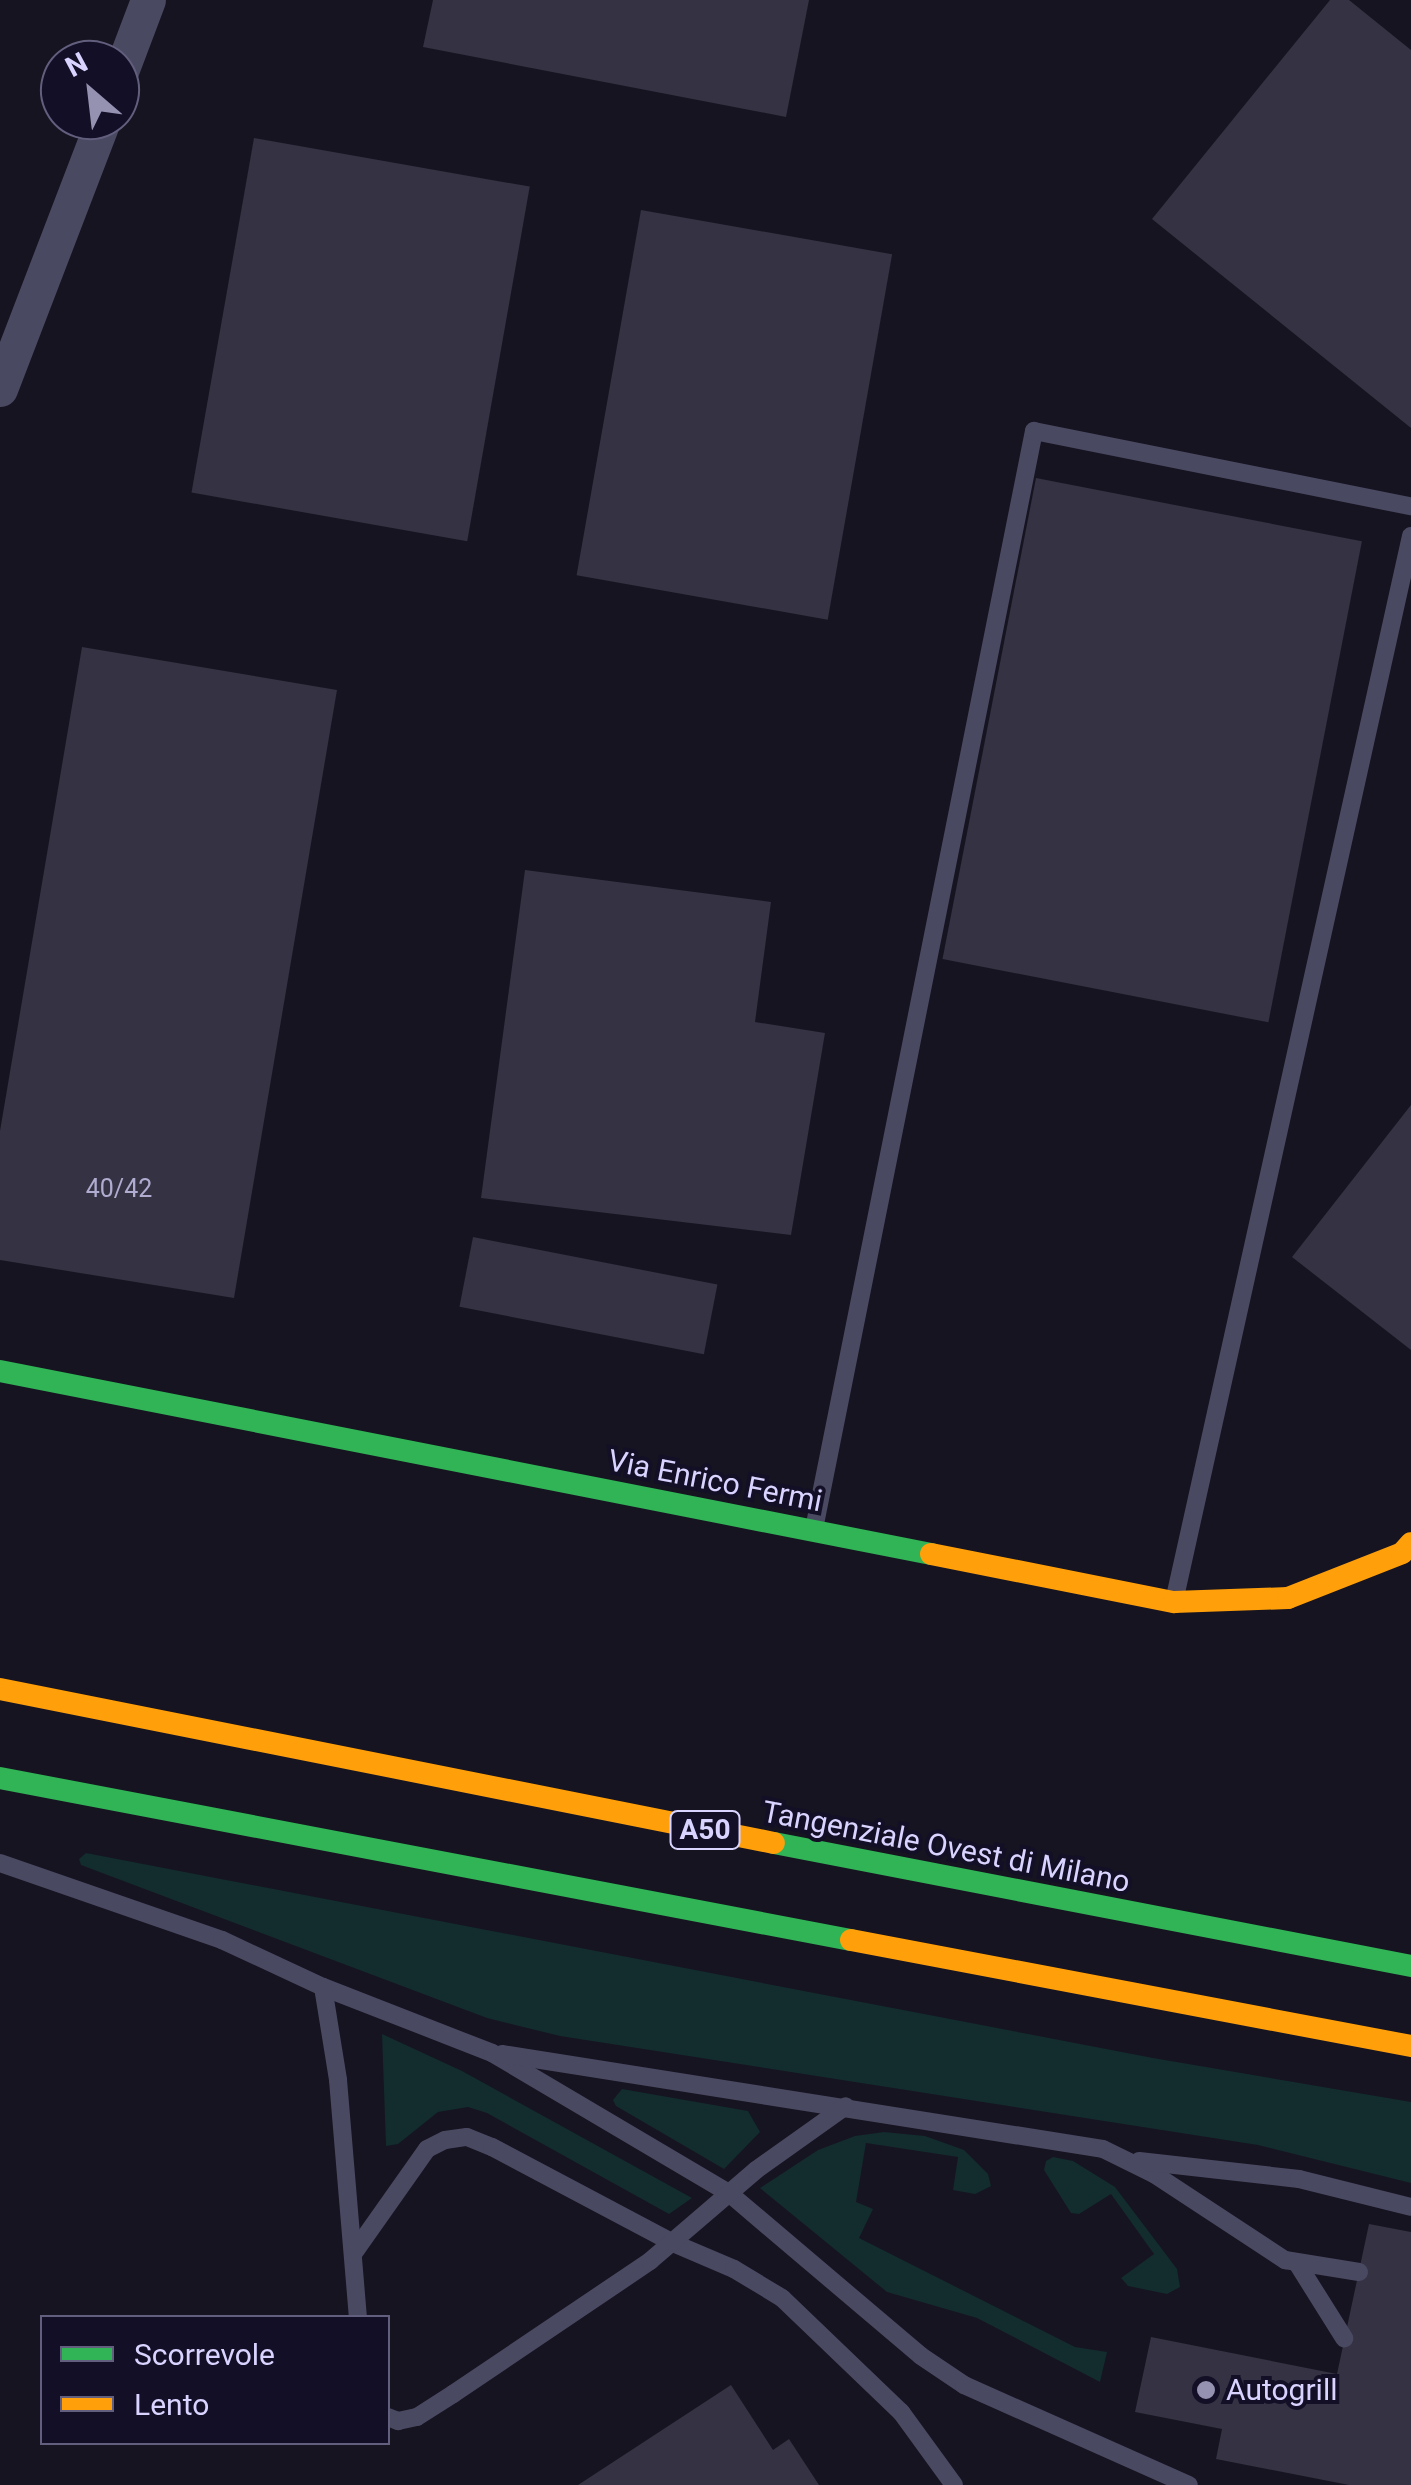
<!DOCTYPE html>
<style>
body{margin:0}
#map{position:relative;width:1411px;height:2485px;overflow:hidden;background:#161421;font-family:Roboto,sans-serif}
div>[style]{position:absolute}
.green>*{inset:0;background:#132c2d}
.building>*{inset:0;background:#343243;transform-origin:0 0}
.lane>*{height:18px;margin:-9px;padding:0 9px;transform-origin:9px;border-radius:9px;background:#4a4962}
.street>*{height:35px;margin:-17.5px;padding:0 17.5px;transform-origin:17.5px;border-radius:17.5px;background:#4a4962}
.fast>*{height:22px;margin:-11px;padding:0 11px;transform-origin:11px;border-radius:11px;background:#30b455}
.slow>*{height:22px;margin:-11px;padding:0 11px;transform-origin:11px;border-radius:11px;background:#ff9f0a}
.dots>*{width:28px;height:28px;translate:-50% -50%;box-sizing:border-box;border:5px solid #130f26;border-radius:50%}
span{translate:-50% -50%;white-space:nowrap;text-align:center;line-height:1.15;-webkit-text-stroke:8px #130f26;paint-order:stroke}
.number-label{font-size:25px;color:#b0acd0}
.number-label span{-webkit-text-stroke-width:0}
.shield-label span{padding:2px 8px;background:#130f26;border:2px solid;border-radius:8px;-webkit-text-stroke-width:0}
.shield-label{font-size:28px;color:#d9d4ff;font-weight:700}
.street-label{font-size:30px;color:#d9d4ff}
.poi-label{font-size:30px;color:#d9d4ff}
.left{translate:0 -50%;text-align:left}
.legend{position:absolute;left:40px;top:2315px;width:350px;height:130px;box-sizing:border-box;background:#130f26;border:2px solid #625e7d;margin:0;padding:12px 18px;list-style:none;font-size:30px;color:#d9d4ff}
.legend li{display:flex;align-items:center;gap:20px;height:50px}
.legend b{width:50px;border:2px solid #625e7d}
.north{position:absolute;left:40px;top:40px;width:100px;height:100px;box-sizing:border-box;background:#130f26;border:2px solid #625e7d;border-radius:50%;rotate:332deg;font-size:28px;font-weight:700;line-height:40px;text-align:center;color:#d9d4ff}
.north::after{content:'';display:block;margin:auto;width:35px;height:45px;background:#9591b1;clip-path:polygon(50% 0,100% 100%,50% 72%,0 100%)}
</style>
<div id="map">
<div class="green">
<div style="clip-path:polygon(86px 1853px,1153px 2058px,1411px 2102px,1411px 2183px,1258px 2145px,560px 2036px,487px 2018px,81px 1865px,79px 1859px)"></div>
<div style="clip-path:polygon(382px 2034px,462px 2071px,692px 2198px,669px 2214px,487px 2113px,468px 2107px,438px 2112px,398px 2144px,386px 2146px)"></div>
<div style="clip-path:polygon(622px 2089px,748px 2111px,760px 2132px,724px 2169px,616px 2106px,613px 2100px)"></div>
<div style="clip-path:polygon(884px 2132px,925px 2136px,964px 2150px,988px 2174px,991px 2186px,975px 2194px,953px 2190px,958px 2157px,866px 2143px,856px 2202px,873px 2209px,859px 2238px,1075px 2347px,1107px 2352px,1100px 2382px,977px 2318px,887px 2292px,760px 2188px,818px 2150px,855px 2136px)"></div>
<div style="clip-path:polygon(1053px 2157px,1073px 2161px,1115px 2187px,1177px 2269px,1180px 2287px,1167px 2294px,1128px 2286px,1121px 2278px,1154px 2254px,1111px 2194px,1079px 2214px,1071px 2213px,1044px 2170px,1046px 2161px)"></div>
</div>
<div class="building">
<div style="clip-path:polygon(433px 0,809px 0,786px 117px,423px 47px)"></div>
<div style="clip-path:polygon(1330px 0,1349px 0,1411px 50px,1411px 428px,1152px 219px)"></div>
<div style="left:254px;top:138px;width:280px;height:360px;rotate:10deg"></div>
<div style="left:641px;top:210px;width:255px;height:371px;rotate:10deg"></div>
<div style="left:1036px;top:478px;width:332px;height:490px;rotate:11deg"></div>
<div style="clip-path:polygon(82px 647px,337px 690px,234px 1298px,0 1260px,0 1131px)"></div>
<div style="clip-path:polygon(525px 870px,771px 902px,755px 1022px,825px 1033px,791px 1235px,481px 1198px)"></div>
<div style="clip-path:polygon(1411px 1105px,1411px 1350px,1292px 1257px)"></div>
<div style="left:473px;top:1237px;width:249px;height:71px;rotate:11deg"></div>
<div style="clip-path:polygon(1369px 2224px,1411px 2232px,1411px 2485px,1349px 2485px,1216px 2459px,1222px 2429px,1135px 2412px,1151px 2337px,1337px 2374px)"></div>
<div style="clip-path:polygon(731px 2385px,773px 2450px,789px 2439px,819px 2485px,578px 2485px)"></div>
</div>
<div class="lane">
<div style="left:814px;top:1529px;width:1120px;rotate:-78.67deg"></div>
<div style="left:1034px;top:431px;width:384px;rotate:11.3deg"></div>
<div style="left:1175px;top:1597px;width:1087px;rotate:-77.46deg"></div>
<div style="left:0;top:1863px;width:235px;rotate:19.1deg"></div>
<div style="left:222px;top:1940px;width:111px;rotate:25deg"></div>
<div style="left:323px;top:1987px;width:181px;rotate:21.3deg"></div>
<div style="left:492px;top:2053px;width:277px;rotate:30.6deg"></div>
<div style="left:730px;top:2194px;width:250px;rotate:40.3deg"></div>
<div style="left:921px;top:2356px;width:52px;rotate:34deg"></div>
<div style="left:964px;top:2385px;width:246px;rotate:24deg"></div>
<div style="left:323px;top:1987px;width:94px;rotate:80.8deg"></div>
<div style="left:338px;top:2080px;width:239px;rotate:85.2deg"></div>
<div style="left:502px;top:2054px;width:608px;rotate:8.98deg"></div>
<div style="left:1103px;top:2149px;width:57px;rotate:26.1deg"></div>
<div style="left:1154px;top:2174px;width:157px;rotate:33.3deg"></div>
<div style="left:1285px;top:2260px;width:75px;rotate:9.2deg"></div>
<div style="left:1139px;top:2161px;width:161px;rotate:6.4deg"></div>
<div style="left:1299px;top:2179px;width:115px;rotate:14deg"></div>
<div style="left:353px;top:2254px;width:128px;rotate:-54.8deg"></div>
<div style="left:427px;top:2149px;width:20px;rotate:-27deg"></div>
<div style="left:445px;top:2140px;width:22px;rotate:-8deg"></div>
<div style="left:467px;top:2137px;width:27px;rotate:22deg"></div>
<div style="left:492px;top:2147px;width:205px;rotate:27.9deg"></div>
<div style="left:673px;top:2243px;width:66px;rotate:23.1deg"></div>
<div style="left:734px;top:2269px;width:56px;rotate:31.1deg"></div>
<div style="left:782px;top:2298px;width:165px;rotate:43.8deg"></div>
<div style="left:901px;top:2412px;width:90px;rotate:54deg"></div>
<div style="left:1297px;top:2263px;width:89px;rotate:57.9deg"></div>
<div style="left:388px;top:2417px;width:11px;rotate:22deg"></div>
<div style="left:398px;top:2421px;width:19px;rotate:-12deg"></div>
<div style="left:417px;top:2417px;width:43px;rotate:-32.6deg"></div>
<div style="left:453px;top:2394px;width:238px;rotate:-34deg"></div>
<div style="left:650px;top:2261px;width:140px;rotate:-40.6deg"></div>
<div style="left:756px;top:2170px;width:110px;rotate:-35.4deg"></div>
</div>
<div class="street">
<div style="left:120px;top:74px;width:79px;rotate:-69.3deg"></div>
<div style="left:0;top:389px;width:288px;rotate:-69deg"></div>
</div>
<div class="fast">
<div style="left:0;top:1371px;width:949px;rotate:11.12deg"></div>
<div style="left:0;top:1778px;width:866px;rotate:10.78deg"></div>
<div style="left:774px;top:1843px;width:649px;rotate:10.93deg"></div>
</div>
<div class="slow">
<div style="left:931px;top:1554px;width:248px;rotate:11.2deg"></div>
<div style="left:1174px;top:1602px;width:114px;rotate:-2deg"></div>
<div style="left:1288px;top:1598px;width:123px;rotate:-21.5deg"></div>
<div style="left:1402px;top:1553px;width:13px;rotate:-48deg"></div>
<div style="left:0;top:1689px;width:789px;rotate:11.25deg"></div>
<div style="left:851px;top:1940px;width:570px;rotate:10.72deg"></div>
</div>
<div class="dots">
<div style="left:1206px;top:2390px;background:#9591b1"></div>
</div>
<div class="number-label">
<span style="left:119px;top:1189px">40/42</span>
</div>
<div class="shield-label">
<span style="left:705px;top:1830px">A50</span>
</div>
<div class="street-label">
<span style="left:715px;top:1481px;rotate:11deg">Via Enrico Fermi</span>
<span style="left:946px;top:1847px;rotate:11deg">Tangenziale Ovest di Milano</span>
</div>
<div class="poi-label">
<span class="left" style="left:1226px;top:2390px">Autogrill</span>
</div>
<ul class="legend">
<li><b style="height:12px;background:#30b455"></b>Scorrevole</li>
<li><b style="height:12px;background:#ff9f0a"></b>Lento</li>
</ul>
<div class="north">N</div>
</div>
